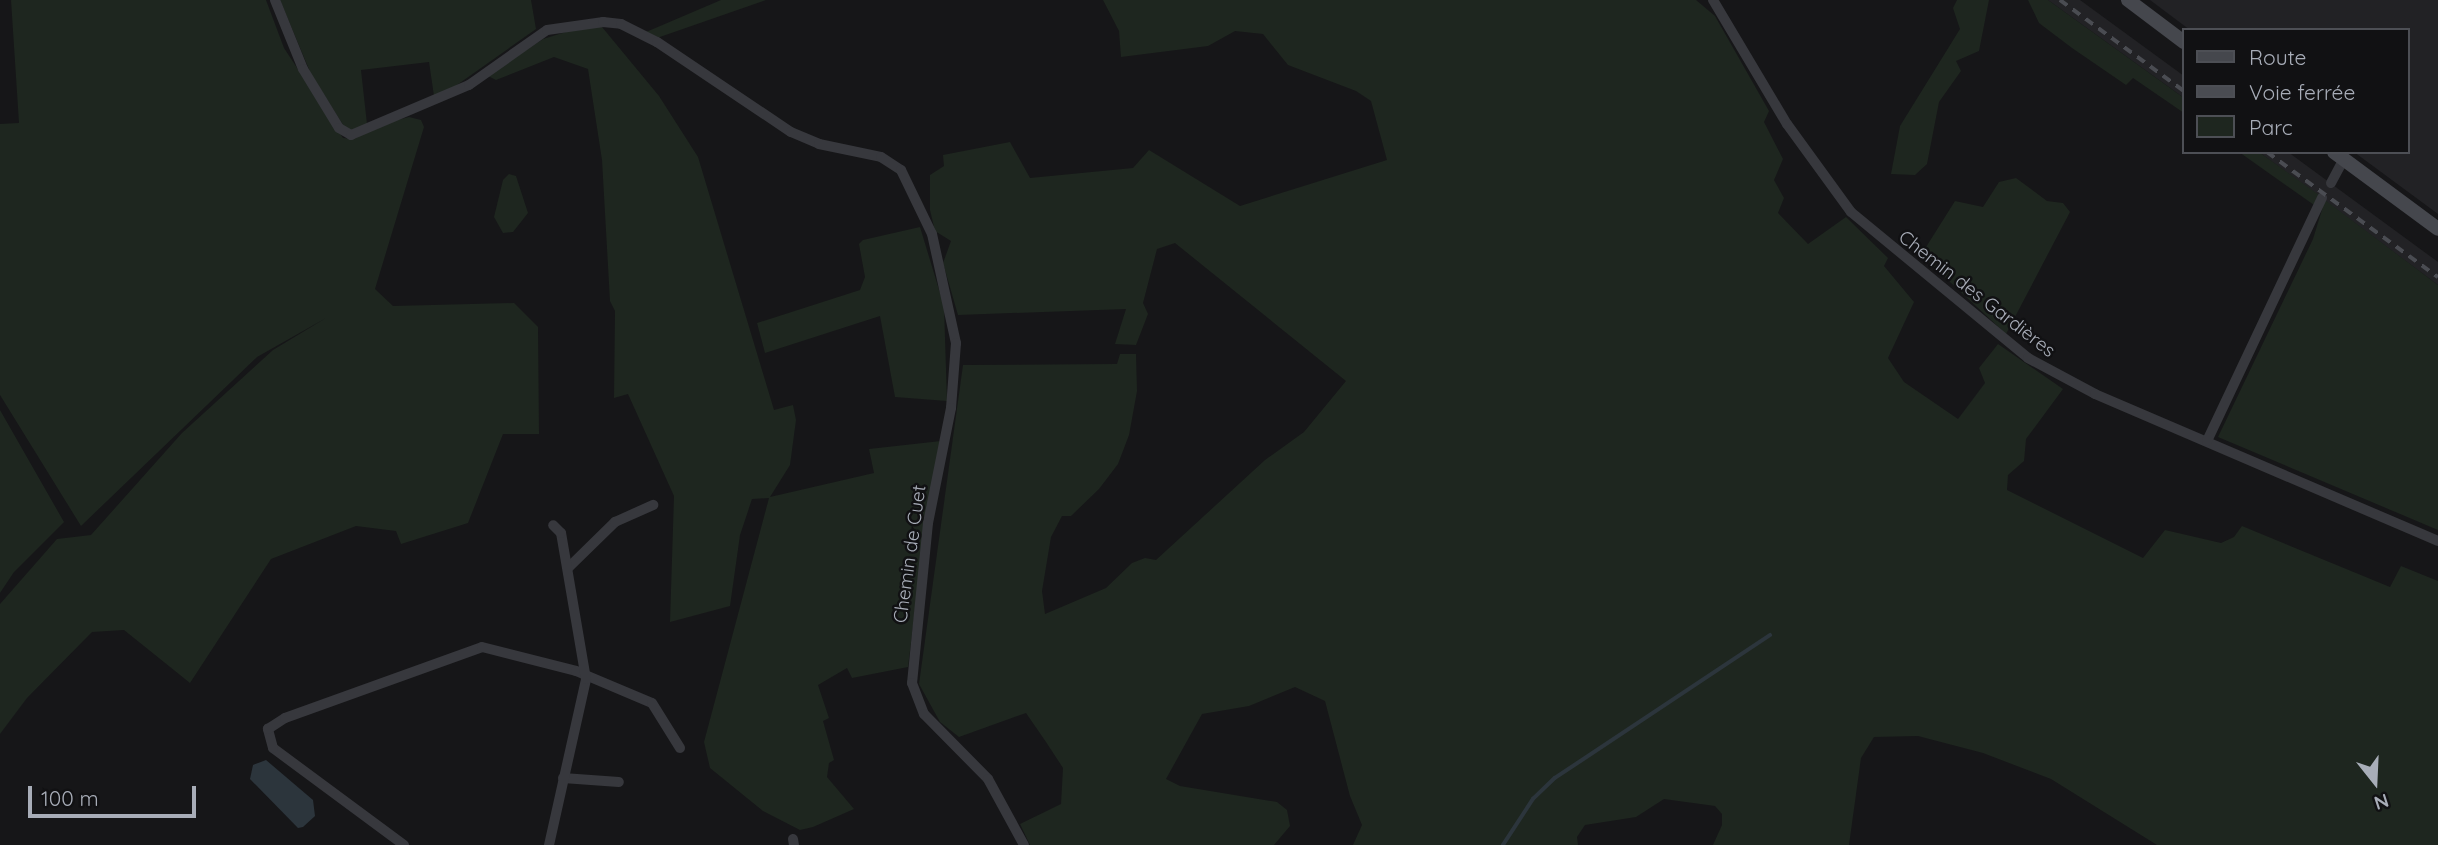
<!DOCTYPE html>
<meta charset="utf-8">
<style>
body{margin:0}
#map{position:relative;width:2438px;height:845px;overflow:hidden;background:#161618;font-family:Quicksand,sans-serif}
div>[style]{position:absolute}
.built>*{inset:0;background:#222225}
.green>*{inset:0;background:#1e261f}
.water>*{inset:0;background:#2c353c}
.stream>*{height:3.5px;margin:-1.75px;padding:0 1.75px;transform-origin:1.75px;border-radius:1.75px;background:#2c353c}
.minor>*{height:10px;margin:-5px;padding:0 5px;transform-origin:5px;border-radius:5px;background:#37383d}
.secondary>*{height:14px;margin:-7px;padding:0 7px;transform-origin:7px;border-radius:7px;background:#45474d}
.rail>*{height:3.5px;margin-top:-1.75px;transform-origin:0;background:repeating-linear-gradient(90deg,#4a4c52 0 9px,transparent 0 16px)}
span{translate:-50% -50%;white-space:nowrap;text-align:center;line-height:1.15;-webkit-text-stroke:5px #111113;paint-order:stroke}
.street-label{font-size:19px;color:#a8adb8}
.legend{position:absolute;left:2182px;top:28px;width:228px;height:126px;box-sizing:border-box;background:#111113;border:2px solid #4d4f55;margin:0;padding:9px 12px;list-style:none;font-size:21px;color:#a8adb8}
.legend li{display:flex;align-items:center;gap:14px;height:35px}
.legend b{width:35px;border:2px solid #4d4f55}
.north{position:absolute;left:2340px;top:747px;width:70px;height:70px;-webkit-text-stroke:5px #111113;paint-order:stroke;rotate:162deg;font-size:19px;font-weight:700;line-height:28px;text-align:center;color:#a8adb8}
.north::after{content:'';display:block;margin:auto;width:24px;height:32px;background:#a8adb8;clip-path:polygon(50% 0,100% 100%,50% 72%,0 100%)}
.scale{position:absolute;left:28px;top:786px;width:168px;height:32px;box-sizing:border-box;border:4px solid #a8adb8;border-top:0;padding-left:9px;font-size:21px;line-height:24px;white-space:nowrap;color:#a8adb8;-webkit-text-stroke:5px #111113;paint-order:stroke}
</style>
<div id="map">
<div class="built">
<div style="clip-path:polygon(2048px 0,2080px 0,2184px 76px,2184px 98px)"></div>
<div style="clip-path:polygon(2150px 0,2438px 0,2438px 214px,2354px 152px,2408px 152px,2408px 30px,2190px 30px)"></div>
<div style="clip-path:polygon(2259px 152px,2288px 152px,2438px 262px,2438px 285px)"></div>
</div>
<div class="green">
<div style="clip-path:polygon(11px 0,266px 0,284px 48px,343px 138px,354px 139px,382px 124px,409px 117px,421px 120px,424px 127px,375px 289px,393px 306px,514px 303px,538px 327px,539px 434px,503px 434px,468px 523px,401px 544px,396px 531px,356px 526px,271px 559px,190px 683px,124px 630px,92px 632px,27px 698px,0 734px,0 604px,57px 539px,91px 535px,182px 433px,273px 350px,326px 318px,257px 357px,81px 526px,0 395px,0 124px,19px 123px)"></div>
<div style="clip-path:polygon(280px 0,531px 0,536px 29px,447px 92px,434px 96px,429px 62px,361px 70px,367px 124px,352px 131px,345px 128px,311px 74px)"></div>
<div style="clip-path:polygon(721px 0,766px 0,657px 38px,646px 32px)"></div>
<div style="clip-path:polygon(1103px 0,1696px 0,1715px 16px,1769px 111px,1764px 122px,1783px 159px,1774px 180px,1784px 198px,1778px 213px,1808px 244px,1846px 217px,1888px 258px,1884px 266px,1914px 302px,1888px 358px,1904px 382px,1958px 419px,1985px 383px,1979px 368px,1998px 344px,2063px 389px,2026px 439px,2024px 461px,2008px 475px,2007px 490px,2143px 558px,2165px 530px,2221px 543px,2234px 537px,2242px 526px,2390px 587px,2401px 566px,2438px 581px,2438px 845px,2157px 845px,2051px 779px,1983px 753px,1918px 736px,1874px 737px,1861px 758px,1849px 845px,1713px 845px,1722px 825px,1722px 814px,1715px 806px,1664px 799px,1636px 817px,1585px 825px,1577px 837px,1578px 845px,1353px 845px,1362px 825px,1350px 796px,1325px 701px,1295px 687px,1249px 706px,1202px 714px,1166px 779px,1180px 786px,1277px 802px,1287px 810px,1290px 826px,1274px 845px,1030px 845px,1020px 824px,1061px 804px,1063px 768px,1046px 742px,1026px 713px,959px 737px,940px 722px,919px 684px,963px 365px,1117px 364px,1120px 354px,1136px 354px,1137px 391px,1129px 435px,1118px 464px,1099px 489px,1071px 516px,1062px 516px,1051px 537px,1042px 591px,1045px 614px,1106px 588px,1132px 563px,1145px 558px,1156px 560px,1265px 460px,1304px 432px,1346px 381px,1175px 243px,1157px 249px,1143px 303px,1148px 314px,1136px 345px,1115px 344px,1126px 309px,958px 315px,943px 263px,951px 241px,935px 231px,930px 210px,930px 175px,944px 166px,943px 155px,1010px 142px,1030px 178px,1133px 168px,1149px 150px,1240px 206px,1387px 160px,1371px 101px,1356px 91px,1288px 65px,1263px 34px,1235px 31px,1208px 46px,1121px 57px,1119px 31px)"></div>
<div style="clip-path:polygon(1957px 0,1989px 0,1979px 51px,1956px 61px,1961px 71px,1939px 102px,1927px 164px,1915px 175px,1891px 174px,1900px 126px,1960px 29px,1953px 8px)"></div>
<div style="clip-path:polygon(2028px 0,2048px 0,2184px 98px,2184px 113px,2133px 78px,2126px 85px,2072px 48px,2039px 23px)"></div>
<div style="clip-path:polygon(582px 27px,602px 27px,659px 96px,698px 157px,774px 410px,793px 405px,796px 420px,790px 465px,770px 497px,874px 473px,869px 449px,941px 441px,928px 503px,908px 667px,852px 678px,847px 668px,818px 685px,829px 718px,823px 721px,834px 760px,829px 763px,827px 777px,854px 809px,813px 827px,800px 830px,763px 811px,710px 768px,704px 742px,769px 498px,752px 499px,740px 535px,730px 606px,670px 622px,674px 496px,628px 394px,614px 398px,615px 311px,610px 301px,602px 160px,588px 69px,554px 57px,496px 80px,488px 76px,543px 39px)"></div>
<div style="clip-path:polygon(2239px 152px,2259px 152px,2319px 195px,2314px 205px)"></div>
<div style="clip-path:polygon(509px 174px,516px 176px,528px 213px,513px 232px,503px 233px,494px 217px,503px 180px)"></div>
<div style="clip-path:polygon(2016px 178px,2047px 201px,2063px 203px,2070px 212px,2006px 334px,1921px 255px,1955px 201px,1983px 207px,1999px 182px)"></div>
<div style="clip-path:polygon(2325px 200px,2438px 285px,2438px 530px,2218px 437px,2313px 239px)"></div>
<div style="clip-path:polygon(920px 227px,944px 306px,947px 401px,895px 397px,880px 316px,765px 353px,757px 323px,860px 290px,865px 277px,859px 244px,863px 240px)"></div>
<div style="clip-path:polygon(0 410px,64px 522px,14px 572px,0 593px)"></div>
</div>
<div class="water">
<div style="clip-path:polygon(266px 760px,313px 800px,315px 816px,303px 827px,298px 828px,250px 779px,253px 765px)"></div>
</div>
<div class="stream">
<div style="left:1503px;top:845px;width:55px;rotate:-56.9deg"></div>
<div style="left:1533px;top:799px;width:30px;rotate:-44deg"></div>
<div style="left:1555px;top:778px;width:258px;rotate:-33.6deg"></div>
</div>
<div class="minor">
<div style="left:275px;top:0;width:74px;rotate:67.9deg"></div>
<div style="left:303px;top:69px;width:69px;rotate:58.6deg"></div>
<div style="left:339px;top:128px;width:14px;rotate:30deg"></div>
<div style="left:351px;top:135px;width:128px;rotate:-23deg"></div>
<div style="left:469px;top:85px;width:95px;rotate:-35.2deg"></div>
<div style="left:547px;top:30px;width:57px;rotate:-8.1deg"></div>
<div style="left:603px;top:22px;width:18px;rotate:6deg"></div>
<div style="left:621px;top:24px;width:40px;rotate:26.6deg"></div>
<div style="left:657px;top:42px;width:161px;rotate:33.9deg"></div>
<div style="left:791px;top:132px;width:30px;rotate:23deg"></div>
<div style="left:819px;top:144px;width:63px;rotate:11.8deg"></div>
<div style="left:881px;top:157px;width:24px;rotate:33deg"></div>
<div style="left:901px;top:170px;width:71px;rotate:64.2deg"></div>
<div style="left:932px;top:234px;width:112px;rotate:77.6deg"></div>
<div style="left:956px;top:343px;width:65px;rotate:94.4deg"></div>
<div style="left:951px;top:408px;width:117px;rotate:101.3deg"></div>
<div style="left:928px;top:523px;width:161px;rotate:95.7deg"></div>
<div style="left:912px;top:683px;width:33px;rotate:69deg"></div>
<div style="left:924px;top:714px;width:91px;rotate:45.4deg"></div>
<div style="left:988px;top:779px;width:75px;rotate:61.4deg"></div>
<div style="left:1713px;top:0;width:144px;rotate:59.2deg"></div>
<div style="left:1787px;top:124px;width:109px;rotate:54deg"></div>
<div style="left:1851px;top:212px;width:229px;rotate:39.5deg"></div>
<div style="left:2028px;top:358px;width:76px;rotate:28.2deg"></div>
<div style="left:2095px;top:394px;width:373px;rotate:23.2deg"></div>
<div style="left:2331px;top:183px;width:26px;rotate:-62deg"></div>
<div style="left:2207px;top:441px;width:269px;rotate:-64.7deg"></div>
<div style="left:568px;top:568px;width:66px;rotate:-44.4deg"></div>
<div style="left:615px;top:522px;width:42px;rotate:-24.1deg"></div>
<div style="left:563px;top:778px;width:56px;rotate:4.1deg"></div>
<div style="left:793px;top:839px;width:6px;rotate:81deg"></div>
<div style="left:404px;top:845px;width:163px;rotate:-143.5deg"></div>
<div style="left:273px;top:748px;width:20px;rotate:-105deg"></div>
<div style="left:268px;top:729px;width:20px;rotate:-33deg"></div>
<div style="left:285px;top:718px;width:209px;rotate:-19.8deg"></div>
<div style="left:482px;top:647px;width:97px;rotate:14.3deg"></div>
<div style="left:576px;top:671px;width:82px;rotate:22.8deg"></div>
<div style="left:652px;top:703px;width:53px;rotate:58.1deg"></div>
<div style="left:549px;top:845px;width:170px;rotate:-77.4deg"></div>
<div style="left:586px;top:679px;width:148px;rotate:-99.7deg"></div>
<div style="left:561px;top:533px;width:11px;rotate:-135deg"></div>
</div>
<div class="secondary">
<div style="left:2128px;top:0;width:70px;rotate:36.9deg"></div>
<div style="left:2334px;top:152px;width:129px;rotate:36.5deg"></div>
</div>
<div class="rail">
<div style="left:2060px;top:0;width:154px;rotate:36.3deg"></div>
<div style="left:2267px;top:152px;width:212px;rotate:36.2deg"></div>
</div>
<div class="street-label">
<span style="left:1977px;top:294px;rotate:38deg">Chemin des Gardières</span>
<span style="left:910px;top:554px;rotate:-82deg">Chemin de Cuet</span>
</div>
<ul class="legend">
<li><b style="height:9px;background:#45474d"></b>Route</li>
<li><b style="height:9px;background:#4a4c52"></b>Voie ferrée</li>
<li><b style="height:19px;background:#1e261f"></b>Parc</li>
</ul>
<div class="north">N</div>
<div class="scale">100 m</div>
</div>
